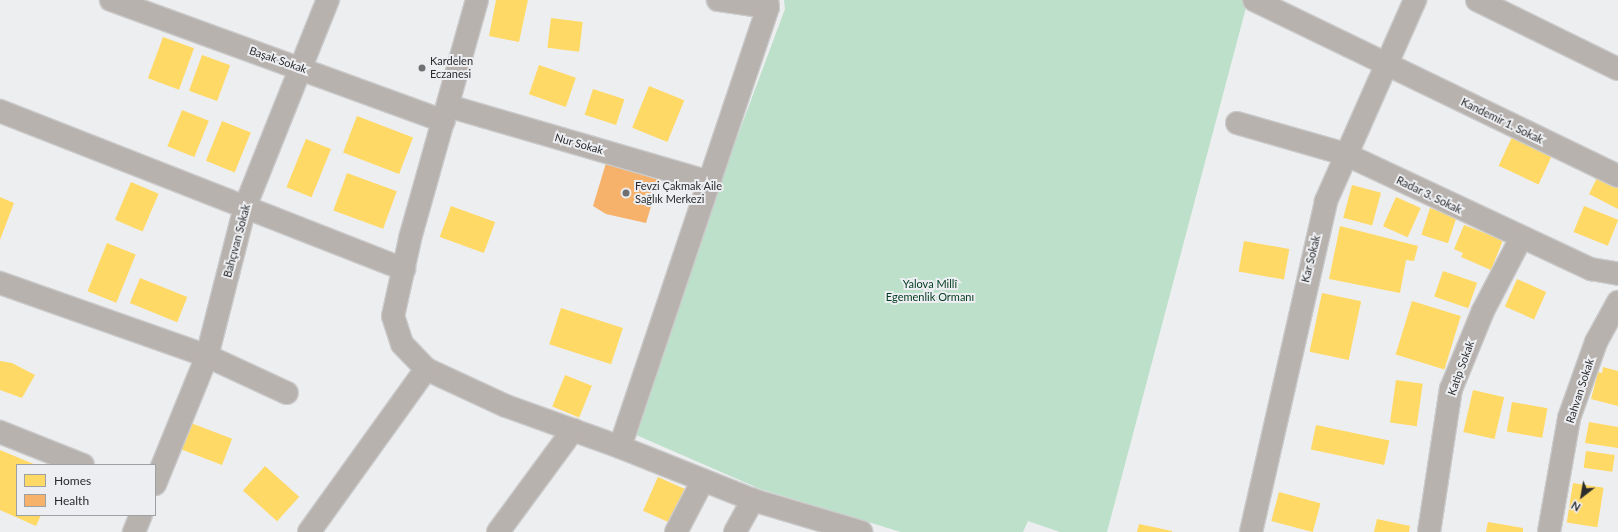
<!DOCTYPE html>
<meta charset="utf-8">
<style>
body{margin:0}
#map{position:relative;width:1618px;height:532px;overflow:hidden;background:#edeef0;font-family:Lato,sans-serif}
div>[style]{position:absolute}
.green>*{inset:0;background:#bce0c9}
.homes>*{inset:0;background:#ffd966;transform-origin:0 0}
.health>*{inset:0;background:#f6b26b}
.roads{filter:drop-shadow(1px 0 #cbcbcc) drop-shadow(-1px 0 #cbcbcc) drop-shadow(0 1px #cbcbcc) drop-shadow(0 -1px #cbcbcc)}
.minor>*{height:22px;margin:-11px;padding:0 11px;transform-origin:11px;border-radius:11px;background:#b8b2ae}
.dots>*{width:11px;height:11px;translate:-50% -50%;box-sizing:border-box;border:2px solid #eceef1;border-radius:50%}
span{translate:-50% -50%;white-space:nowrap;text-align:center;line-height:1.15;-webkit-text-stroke:4px #eceef1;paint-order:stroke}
.street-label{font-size:11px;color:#2c2c2e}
.poi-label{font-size:11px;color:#2c2c2e}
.left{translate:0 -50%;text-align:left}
.park-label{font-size:11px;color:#003a1d}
.legend{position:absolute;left:16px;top:464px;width:140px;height:52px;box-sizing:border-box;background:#eceef1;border:1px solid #9fa0a3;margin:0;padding:5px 7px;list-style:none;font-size:12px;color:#2c2c2e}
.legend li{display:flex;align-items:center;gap:8px;height:20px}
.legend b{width:20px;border:1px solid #9fa0a3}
.north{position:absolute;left:1562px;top:476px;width:40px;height:40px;-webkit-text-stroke:3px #eceef1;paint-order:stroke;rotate:211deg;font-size:11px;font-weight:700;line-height:16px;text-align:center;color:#2c2c2e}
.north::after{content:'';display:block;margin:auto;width:14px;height:18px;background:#2c2c2e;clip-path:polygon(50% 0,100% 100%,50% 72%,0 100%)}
</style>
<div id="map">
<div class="green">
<div style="clip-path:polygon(784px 0,1248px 0,1107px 532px,1060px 532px,1028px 521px,1023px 532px,901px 532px,760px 489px,634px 434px,716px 194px,785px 9px)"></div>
</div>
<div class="homes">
<div style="clip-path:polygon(496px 0,528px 0,519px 42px,489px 36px)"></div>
<div style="left:551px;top:18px;width:32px;height:30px;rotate:7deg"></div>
<div style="left:163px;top:37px;width:33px;height:44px;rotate:20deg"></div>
<div style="left:202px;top:55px;width:30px;height:38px;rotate:20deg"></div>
<div style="left:539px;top:65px;width:39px;height:31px;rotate:19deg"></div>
<div style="left:649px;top:86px;width:38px;height:45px;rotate:22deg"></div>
<div style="left:593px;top:89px;width:33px;height:27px;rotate:18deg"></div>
<div style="left:182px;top:110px;width:29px;height:39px;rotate:22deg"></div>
<div style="left:357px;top:116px;width:60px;height:39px;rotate:21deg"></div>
<div style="left:222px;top:121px;width:31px;height:43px;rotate:22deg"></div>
<div style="left:1513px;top:135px;width:44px;height:34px;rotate:25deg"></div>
<div style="left:306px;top:139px;width:27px;height:52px;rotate:22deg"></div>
<div style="left:347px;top:173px;width:53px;height:40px;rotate:20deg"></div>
<div style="clip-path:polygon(1598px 176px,1618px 186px,1618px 209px,1589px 194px)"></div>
<div style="left:131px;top:182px;width:30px;height:41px;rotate:23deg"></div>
<div style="left:1352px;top:185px;width:30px;height:34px;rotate:15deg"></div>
<div style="clip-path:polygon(0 197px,14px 203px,0 240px)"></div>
<div style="left:1396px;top:197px;width:27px;height:32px;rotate:24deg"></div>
<div style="left:451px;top:206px;width:47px;height:33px;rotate:20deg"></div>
<div style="left:1584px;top:206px;width:37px;height:28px;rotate:22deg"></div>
<div style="left:1430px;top:208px;width:28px;height:28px;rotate:18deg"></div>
<div style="clip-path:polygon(1464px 225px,1503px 240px,1491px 270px,1461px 257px,1463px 253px,1454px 249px)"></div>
<div style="clip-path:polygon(1340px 226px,1418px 246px,1414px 261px,1406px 260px,1400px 293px,1329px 279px)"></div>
<div style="left:1244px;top:241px;width:46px;height:31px;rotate:10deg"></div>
<div style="left:107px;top:243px;width:31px;height:52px;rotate:22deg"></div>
<div style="left:1443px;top:271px;width:36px;height:27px;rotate:19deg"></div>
<div style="left:140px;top:278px;width:51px;height:27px;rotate:22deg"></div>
<div style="left:1517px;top:279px;width:32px;height:30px;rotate:24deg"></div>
<div style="left:1322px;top:293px;width:40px;height:60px;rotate:12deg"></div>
<div style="left:1412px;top:301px;width:51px;height:56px;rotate:17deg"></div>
<div style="left:561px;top:308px;width:65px;height:38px;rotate:18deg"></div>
<div style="clip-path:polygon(0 361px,12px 363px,35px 375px,22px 398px,0 390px)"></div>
<div style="clip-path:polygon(1603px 367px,1618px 371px,1618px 406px,1591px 399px,1598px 372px,1602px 373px)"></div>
<div style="left:565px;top:375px;width:29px;height:34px;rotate:22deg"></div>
<div style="left:1396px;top:380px;width:27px;height:43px;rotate:8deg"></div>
<div style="left:1473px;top:390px;width:32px;height:43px;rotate:13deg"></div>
<div style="left:1512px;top:402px;width:36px;height:30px;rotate:10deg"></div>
<div style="clip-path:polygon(1589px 422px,1618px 427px,1618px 448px,1585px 443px)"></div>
<div style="left:191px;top:423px;width:44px;height:28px;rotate:21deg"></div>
<div style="left:1316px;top:425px;width:75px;height:25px;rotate:12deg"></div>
<div style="clip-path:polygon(0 450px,36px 465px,17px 465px,17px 515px,41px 515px,36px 526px,0 510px)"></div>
<div style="left:1586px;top:451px;width:29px;height:17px;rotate:8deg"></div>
<div style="left:265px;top:466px;width:46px;height:33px;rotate:42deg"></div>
<div style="left:658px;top:477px;width:32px;height:37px;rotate:24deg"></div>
<div style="left:1573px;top:483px;width:31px;height:40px;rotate:9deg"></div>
<div style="left:1279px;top:492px;width:43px;height:30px;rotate:15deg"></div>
<div style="clip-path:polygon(1377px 519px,1410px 526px,1409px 532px,1374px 532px)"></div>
<div style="clip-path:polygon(1488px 522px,1523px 528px,1523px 532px,1486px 532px)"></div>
<div style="clip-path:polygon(1139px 524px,1172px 531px,1172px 532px,1137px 532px)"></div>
</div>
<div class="health">
<div style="clip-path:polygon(606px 163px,659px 180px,646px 223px,606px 214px,593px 206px)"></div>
</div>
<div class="roads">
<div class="minor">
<div style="left:111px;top:0;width:354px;rotate:20deg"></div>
<div style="left:477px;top:0;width:248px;rotate:105.7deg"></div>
<div style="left:410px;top:239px;width:79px;rotate:102.4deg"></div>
<div style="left:393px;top:316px;width:29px;rotate:72deg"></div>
<div style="left:402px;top:344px;width:35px;rotate:46deg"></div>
<div style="left:426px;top:369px;width:88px;rotate:24.8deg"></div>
<div style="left:506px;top:406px;width:121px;rotate:19.8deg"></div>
<div style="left:620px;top:447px;width:143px;rotate:21.7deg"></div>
<div style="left:753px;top:500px;width:113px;rotate:16.5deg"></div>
<div style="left:718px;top:0;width:50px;rotate:8deg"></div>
<div style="left:1254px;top:0;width:404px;rotate:25.8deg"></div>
<div style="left:1477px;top:0;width:157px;rotate:26.1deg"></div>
<div style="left:448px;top:106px;width:273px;rotate:16.2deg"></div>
<div style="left:0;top:111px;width:434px;rotate:21.4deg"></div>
<div style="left:1237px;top:123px;width:112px;rotate:16deg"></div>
<div style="left:1345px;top:154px;width:272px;rotate:25.1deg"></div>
<div style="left:1591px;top:269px;width:27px;rotate:10deg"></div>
<div style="left:0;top:283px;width:219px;rotate:19.4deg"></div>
<div style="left:207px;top:356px;width:88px;rotate:24.8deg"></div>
<div style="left:0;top:432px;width:89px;rotate:21.7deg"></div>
<div style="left:620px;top:447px;width:464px;rotate:-71.4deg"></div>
<div style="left:768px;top:7px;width:7px;rotate:-98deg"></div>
<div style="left:155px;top:484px;width:138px;rotate:-67.9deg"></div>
<div style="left:207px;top:356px;width:154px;rotate:-75.7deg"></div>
<div style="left:245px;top:207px;width:223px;rotate:-68.2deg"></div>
<div style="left:134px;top:532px;width:18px;rotate:-68deg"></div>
<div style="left:309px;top:532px;width:201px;rotate:-54.3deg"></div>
<div style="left:498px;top:532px;width:127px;rotate:-53.7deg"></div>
<div style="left:676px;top:532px;width:56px;rotate:-62.5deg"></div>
<div style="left:735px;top:532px;width:37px;rotate:-61deg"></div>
<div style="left:1251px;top:532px;width:339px;rotate:-77.2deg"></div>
<div style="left:1326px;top:201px;width:220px;rotate:-66.1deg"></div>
<div style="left:1429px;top:532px;width:145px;rotate:-81.3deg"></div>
<div style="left:1451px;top:389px;width:84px;rotate:-67.7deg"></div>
<div style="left:1483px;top:311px;width:82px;rotate:-62.5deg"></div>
<div style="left:1549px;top:532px;width:116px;rotate:-80deg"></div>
<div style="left:1569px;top:418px;width:81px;rotate:-70.4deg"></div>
<div style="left:1596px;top:342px;width:46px;rotate:-61.2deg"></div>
</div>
</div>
<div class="dots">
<div style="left:422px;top:68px;background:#707072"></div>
<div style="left:626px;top:193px;background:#707072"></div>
</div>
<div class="street-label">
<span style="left:278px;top:60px;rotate:19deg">Başak Sokak</span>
<span style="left:1502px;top:121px;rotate:26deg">Kandemir 1. Sokak</span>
<span style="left:579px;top:144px;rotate:16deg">Nur Sokak</span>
<span style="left:1429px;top:195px;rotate:26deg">Radar 3. Sokak</span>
<span style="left:237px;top:241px;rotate:-75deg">Bahçıvan Sokak</span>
<span style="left:1311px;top:259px;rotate:-76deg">Kar Sokak</span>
<span style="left:1461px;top:368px;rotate:-70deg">Katip Sokak</span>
<span style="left:1580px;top:391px;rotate:-72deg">Rahvan Sokak</span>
</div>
<div class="poi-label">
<span class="left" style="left:430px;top:68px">Kardelen<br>Eczanesi</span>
<span class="left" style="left:635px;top:193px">Fevzi Çakmak Aile<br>Sağlık Merkezi</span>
</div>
<div class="park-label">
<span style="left:930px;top:291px">Yalova Millî<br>Egemenlik Ormanı</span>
</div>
<ul class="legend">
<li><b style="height:11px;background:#ffd966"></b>Homes</li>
<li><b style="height:11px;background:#f6b26b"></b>Health</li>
</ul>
<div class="north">N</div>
</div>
